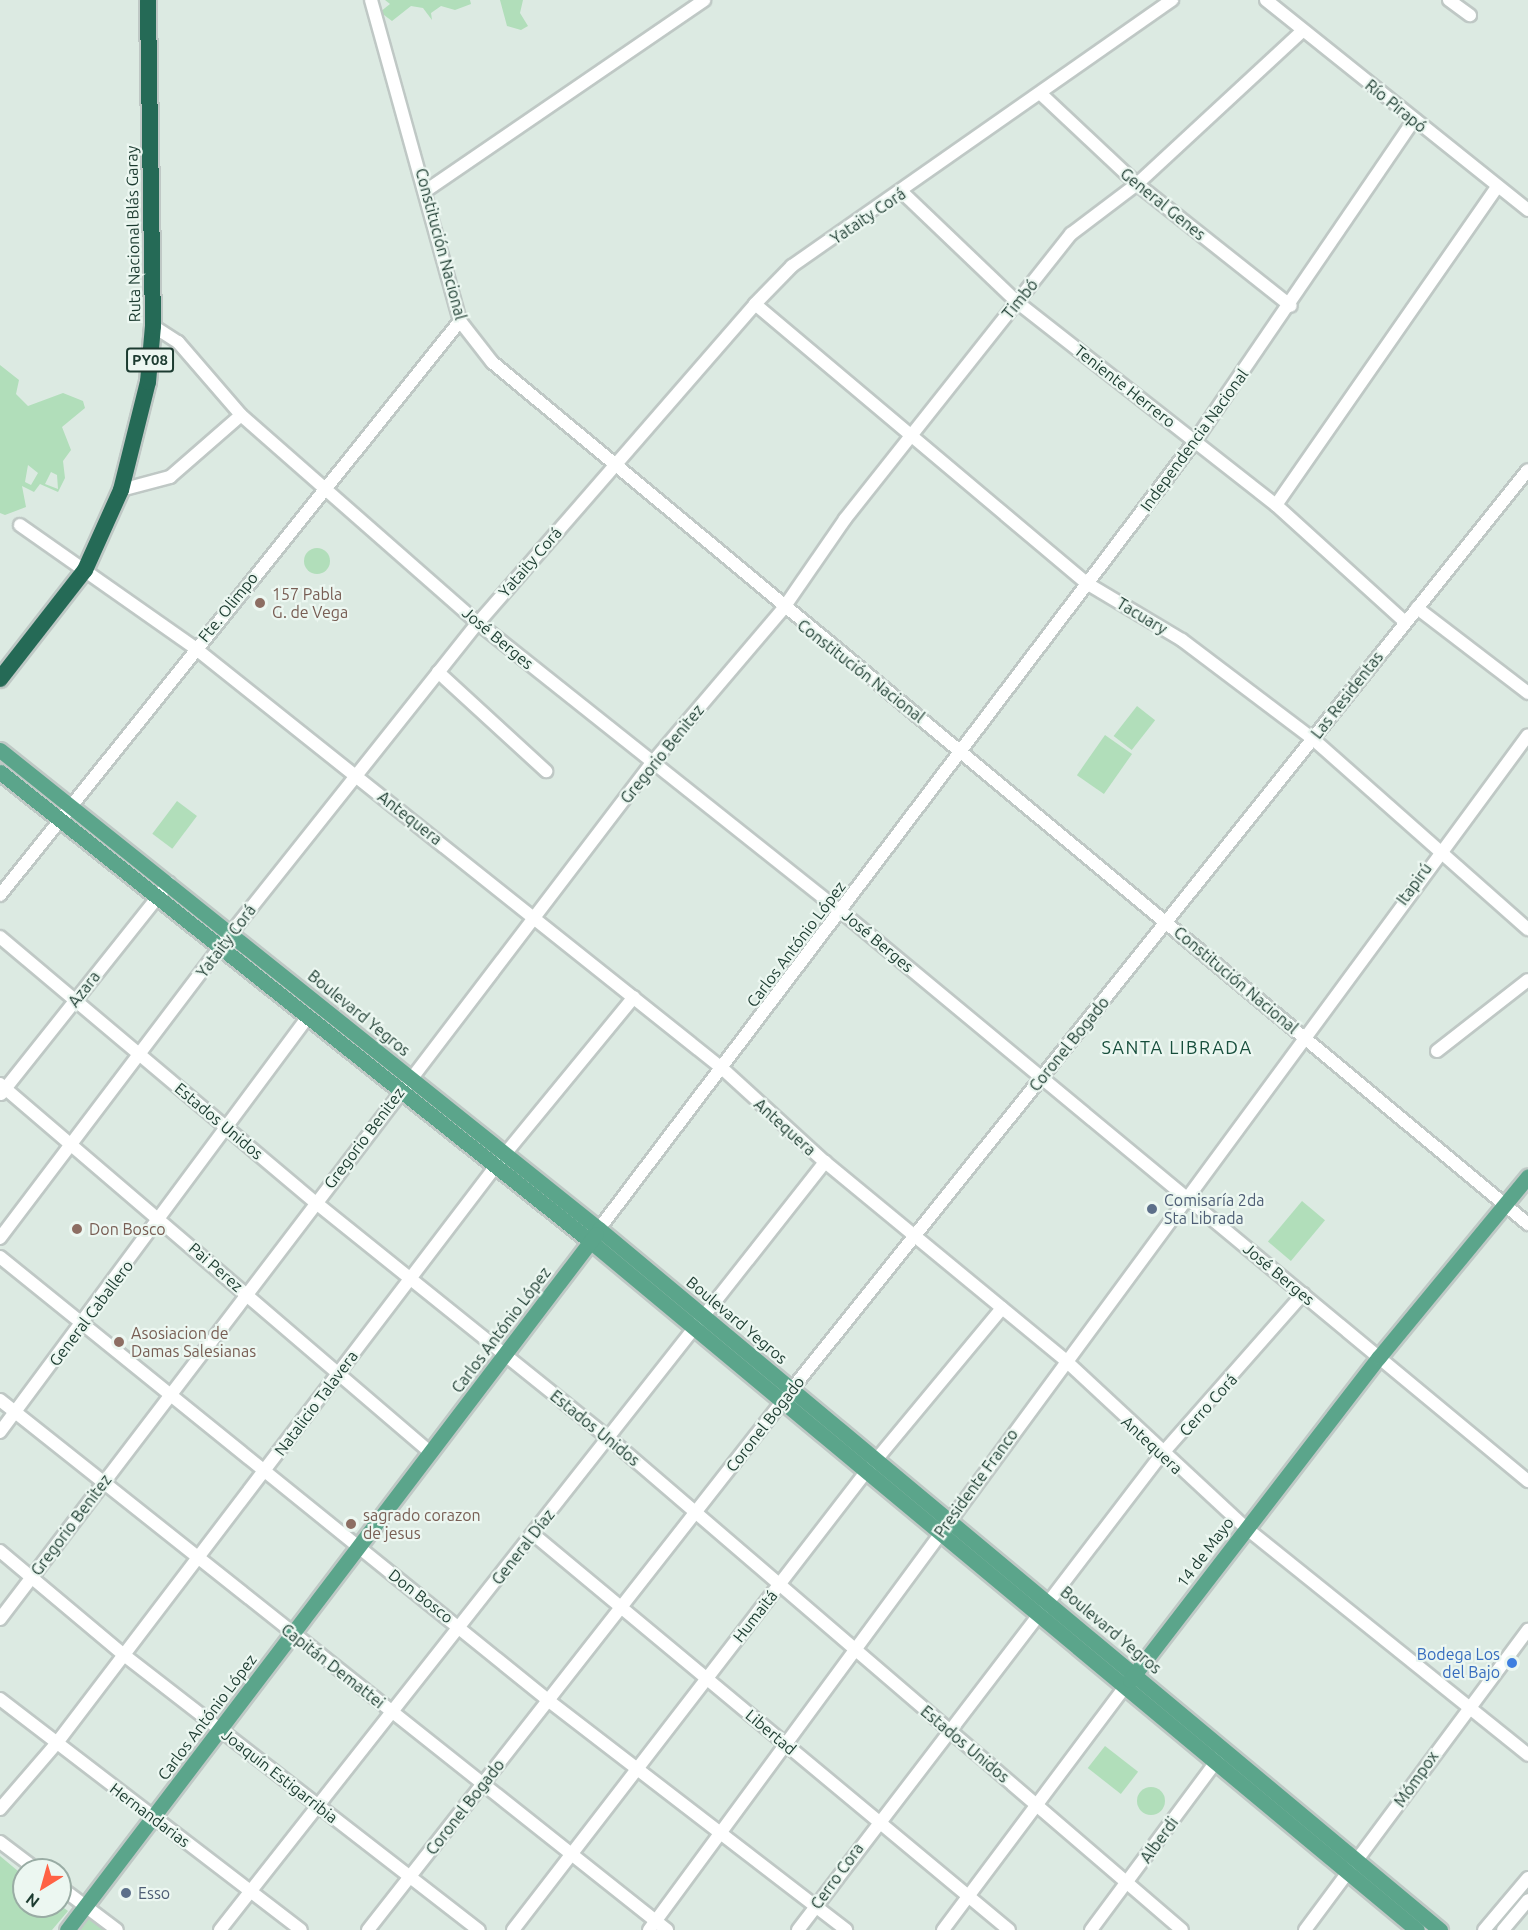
<!DOCTYPE html>
<meta charset="utf-8">
<style>
body{margin:0}
#map{position:relative;width:1528px;height:1930px;overflow:hidden;background:#dceae2;font-family:Ubuntu,sans-serif}
div>[style]{position:absolute}
.green>*{inset:0;background:#b1deba;transform-origin:0 0}
.round{border-radius:50%}
.roads{filter:drop-shadow(2px 0 #bfc8c5) drop-shadow(-2px 0 #bfc8c5) drop-shadow(0 2px #bfc8c5) drop-shadow(0 -2px #bfc8c5)}
.minor>*{height:12px;margin:-6px;padding:0 6px;transform-origin:6px;border-radius:6px;background:#fff}
.major>*{height:15px;margin:-7.5px;padding:0 7.5px;transform-origin:7.5px;border-radius:7.5px;background:#5ba58b}
.highway>*{height:16px;margin:-8px;padding:0 8px;transform-origin:8px;border-radius:8px;background:#256a56}
.dots>*{width:16px;height:16px;translate:-50% -50%;box-sizing:border-box;border:3px solid #ecf7f1;border-radius:50%}
span{translate:-50% -50%;white-space:nowrap;text-align:center;line-height:1.15;-webkit-text-stroke:4.5px #ecf7f1;paint-order:stroke}
.shield-label span{padding:2px 4px;background:#ecf7f1;border:2px solid;border-radius:4px;-webkit-text-stroke-width:0}
.shield-label{font-size:15px;color:#1c3b30;font-weight:700}
.street-label{font-size:16px;color:#1c3b30}
.education-label{font-size:16px;color:#785e54}
.left{translate:0 -50%;text-align:left}
.service-label{font-size:16px;color:#4e5e75}
.shop-label{font-size:16px;color:#366cbe}
.right{translate:-100% -50%;text-align:right}
.neighbourhood-label{font-size:18px;color:#174e3c;letter-spacing:1.5px}
.north{position:absolute;left:12px;top:1858px;width:60px;height:60px;box-sizing:border-box;background:#ecf7f1;border:2px solid #99aca4;border-radius:50%;rotate:217deg;font-size:16px;font-weight:700;line-height:24px;text-align:center;color:#1c3b30}
.north::after{content:'';display:block;margin:auto;width:21px;height:27px;background:#ff6245;clip-path:polygon(50% 0,100% 100%,50% 72%,0 100%)}
</style>
<div id="map">
<div class="green">
<div style="clip-path:polygon(385px 0,470px 0,471px 4px,455px 10px,441px 6px,431px 13px,432px 20px,423px 8px,411px 6px,392px 21px,380px 12px,390px 4px)"></div>
<div style="clip-path:polygon(500px 0,523px 0,520px 13px,528px 26px,521px 30px,507px 26px)"></div>
<div style="clip-path:polygon(evenodd,0 365px,19px 380px,16px 394px,28px 406px,63px 393px,83px 401px,85px 408px,62px 427px,71px 450px,63px 461px,65px 478px,58px 492px,40px 484px,34px 492px,22px 486px,26px 507px,5px 515px,0 513px,0 365px,28px 465px,38px 473px,31px 485px,25px 482px,28px 465px,0 365px,51px 472px,57px 475px,58px 489px,45px 484px,51px 472px)"></div>
<div class="round" style="left:304px;top:548px;width:26px;height:26px"></div>
<div style="left:1137px;top:706px;width:23px;height:38px;rotate:38deg"></div>
<div style="left:1105px;top:735px;width:33px;height:49px;rotate:35deg"></div>
<div style="left:177px;top:801px;width:25px;height:41px;rotate:37deg"></div>
<div style="left:1302px;top:1201px;width:30px;height:53px;rotate:40deg"></div>
<div style="left:1105px;top:1746px;width:42px;height:28px;rotate:38deg"></div>
<div class="round" style="left:1137px;top:1787px;width:28px;height:28px"></div>
<div style="clip-path:polygon(0 1856px,24px 1876px,24px 1906px,60px 1905px,68px 1911px,52px 1930px,0 1930px)"></div>
<div style="clip-path:polygon(86px 1910px,113px 1930px,71px 1930px)"></div>
</div>
<div class="roads">
<div class="minor">
<div style="left:371px;top:0;width:333px;rotate:74.5deg"></div>
<div style="left:460px;top:321px;width:52px;rotate:52deg"></div>
<div style="left:492px;top:362px;width:1348px;rotate:39.76deg"></div>
<div style="left:1266px;top:0;width:336px;rotate:38.7deg"></div>
<div style="left:1449px;top:0;width:26px;rotate:36deg"></div>
<div style="left:1041px;top:94px;width:132px;rotate:43.2deg"></div>
<div style="left:1137px;top:184px;width:196px;rotate:38.4deg"></div>
<div style="left:427px;top:190px;width:336px;rotate:-34.4deg"></div>
<div style="left:903px;top:193px;width:158px;rotate:43.7deg"></div>
<div style="left:1017px;top:302px;width:329px;rotate:38.1deg"></div>
<div style="left:1276px;top:505px;width:174px;rotate:42.2deg"></div>
<div style="left:755px;top:304px;width:435px;rotate:40.1deg"></div>
<div style="left:1088px;top:584px;width:109px;rotate:30.8deg"></div>
<div style="left:1182px;top:640px;width:164px;rotate:37.1deg"></div>
<div style="left:1313px;top:739px;width:287px;rotate:41.5deg"></div>
<div style="left:153px;top:326px;width:30px;rotate:33deg"></div>
<div style="left:178px;top:342px;width:96px;rotate:49.2deg"></div>
<div style="left:241px;top:415px;width:315px;rotate:41.3deg"></div>
<div style="left:478px;top:623px;width:466px;rotate:38.5deg"></div>
<div style="left:843px;top:913px;width:890px;rotate:39.67deg"></div>
<div style="left:121px;top:490px;width:51px;rotate:-14.9deg"></div>
<div style="left:170px;top:477px;width:94px;rotate:-41.1deg"></div>
<div style="left:1276px;top:505px;width:387px;rotate:-55.2deg"></div>
<div style="left:20px;top:525px;width:214px;rotate:35.1deg"></div>
<div style="left:195px;top:648px;width:675px;rotate:38.57deg"></div>
<div style="left:723px;top:1069px;width:138px;rotate:42.4deg"></div>
<div style="left:825px;top:1162px;width:311px;rotate:39.5deg"></div>
<div style="left:1065px;top:1360px;width:247px;rotate:42.9deg"></div>
<div style="left:1246px;top:1528px;width:362px;rotate:38.8deg"></div>
<div style="left:1417px;top:608px;width:140px;rotate:37.4deg"></div>
<div style="left:438px;top:672px;width:147px;rotate:42.5deg"></div>
<div style="left:0;top:895px;width:736px;rotate:-51.29deg"></div>
<div style="left:0;top:937px;width:412px;rotate:40.1deg"></div>
<div style="left:315px;top:1202px;width:377px;rotate:38.8deg"></div>
<div style="left:609px;top:1438px;width:755px;rotate:40.65deg"></div>
<div style="left:1437px;top:1051px;width:115px;rotate:-38deg"></div>
<div style="left:0;top:1084px;width:567px;rotate:40.57deg"></div>
<div style="left:1px;top:1094px;width:270px;rotate:-51.5deg"></div>
<div style="left:599px;top:1229px;width:988px;rotate:-52.9deg"></div>
<div style="left:1195px;top:441px;width:389px;rotate:-55.7deg"></div>
<div style="left:0;top:1238px;width:383px;rotate:-52.9deg"></div>
<div style="left:231px;top:933px;width:396px;rotate:-51.5deg"></div>
<div style="left:478px;top:623px;width:422px;rotate:-49deg"></div>
<div style="left:755px;top:304px;width:53px;rotate:-45.8deg"></div>
<div style="left:792px;top:266px;width:464px;rotate:-35deg"></div>
<div style="left:0;top:1257px;width:706px;rotate:38.96deg"></div>
<div style="left:549px;top:1701px;width:375px;rotate:37.6deg"></div>
<div style="left:0;top:1400px;width:852px;rotate:38.47deg"></div>
<div style="left:0;top:1432px;width:515px;rotate:-53.44deg"></div>
<div style="left:533px;top:1534px;width:619px;rotate:39.76deg"></div>
<div style="left:0;top:1551px;width:162px;rotate:40deg"></div>
<div style="left:124px;top:1655px;width:449px;rotate:37.8deg"></div>
<div style="left:0;top:1619px;width:1075px;rotate:-52.71deg"></div>
<div style="left:651px;top:764px;width:204px;rotate:-49.6deg"></div>
<div style="left:783px;top:609px;width:109px;rotate:-55.4deg"></div>
<div style="left:845px;top:519px;width:364px;rotate:-51.6deg"></div>
<div style="left:1071px;top:234px;width:83px;rotate:-37.1deg"></div>
<div style="left:1137px;top:184px;width:225px;rotate:-42.8deg"></div>
<div style="left:0;top:1699px;width:379px;rotate:37.5deg"></div>
<div style="left:0;top:1809px;width:86px;rotate:-49.3deg"></div>
<div style="left:56px;top:1744px;width:741px;rotate:-52.73deg"></div>
<div style="left:505px;top:1154px;width:203px;rotate:-50.6deg"></div>
<div style="left:0;top:1842px;width:46px;rotate:37.1deg"></div>
<div style="left:60px;top:1887px;width:71px;rotate:37deg"></div>
<div style="left:220px;top:1930px;width:978px;rotate:-51.77deg"></div>
<div style="left:368px;top:1930px;width:687px;rotate:-51.91deg"></div>
<div style="left:792px;top:1389px;width:1177px;rotate:-51.31deg"></div>
<div style="left:513px;top:1930px;width:578px;rotate:-52.38deg"></div>
<div style="left:866px;top:1472px;width:213px;rotate:-50.3deg"></div>
<div style="left:649px;top:1930px;width:1483px;rotate:-53.66deg"></div>
<div style="left:798px;top:1930px;width:598px;rotate:-52.61deg"></div>
<div style="left:1161px;top:1455px;width:215px;rotate:-48.6deg"></div>
<div style="left:943px;top:1930px;width:304px;rotate:-53.2deg"></div>
<div style="left:1091px;top:1930px;width:218px;rotate:-53.4deg"></div>
<div style="left:1305px;top:1930px;width:374px;rotate:-53.4deg"></div>
<div style="left:1484px;top:1930px;width:68px;rotate:-49.8deg"></div>
<div style="left:1503px;top:1930px;width:39px;rotate:-50deg"></div>
</div>
<div class="major">
<div style="left:0;top:750px;width:767px;rotate:38.65deg"></div>
<div style="left:599px;top:1229px;width:1095px;rotate:39.81deg"></div>
<div style="left:0;top:772px;width:754px;rotate:38.48deg"></div>
<div style="left:590px;top:1241px;width:1076px;rotate:39.8deg"></div>
<div style="left:1130px;top:1680px;width:408px;rotate:-52.4deg"></div>
<div style="left:1379px;top:1357px;width:234px;rotate:-50.5deg"></div>
<div style="left:67px;top:1930px;width:874px;rotate:-52.76deg"></div>
</div>
<div class="highway">
<div style="left:0;top:679px;width:138px;rotate:-52.1deg"></div>
<div style="left:85px;top:570px;width:88px;rotate:-65.8deg"></div>
<div style="left:121px;top:490px;width:111px;rotate:-76deg"></div>
<div style="left:148px;top:382px;width:56px;rotate:-84.9deg"></div>
<div style="left:153px;top:326px;width:326px;rotate:-90.9deg"></div>
</div>
</div>
<div class="dots">
<div style="left:260px;top:603px;background:#8d6e63"></div>
<div style="left:1152px;top:1209px;background:#5c6f8a"></div>
<div style="left:77px;top:1229px;background:#8d6e63"></div>
<div style="left:119px;top:1342px;background:#8d6e63"></div>
<div style="left:351px;top:1524px;background:#8d6e63"></div>
<div style="left:1512px;top:1663px;background:#3f7fe0"></div>
<div style="left:126px;top:1893px;background:#5c6f8a"></div>
</div>
<div class="shield-label">
<span style="left:150px;top:360px">PY08</span>
</div>
<div class="street-label">
<span style="left:1396px;top:106px;rotate:39deg">Río Pirapó</span>
<span style="left:1163px;top:204px;rotate:39deg">General Genes</span>
<span style="left:868px;top:216px;rotate:-34deg">Yataity Corá</span>
<span style="left:133px;top:234px;rotate:-91deg">Ruta Nacional Blás Garay</span>
<span style="left:441px;top:244px;rotate:75deg">Constitución Nacional</span>
<span style="left:1020px;top:299px;rotate:-51deg">Timbó</span>
<span style="left:1125px;top:386px;rotate:38deg">Teniente Herrero</span>
<span style="left:1194px;top:440px;rotate:-54deg">Independencia Nacional</span>
<span style="left:530px;top:562px;rotate:-49deg">Yataity Corá</span>
<span style="left:228px;top:607px;rotate:-51deg">Fte. Olimpo</span>
<span style="left:1142px;top:616px;rotate:31deg">Tacuary</span>
<span style="left:498px;top:638px;rotate:40deg">José Berges</span>
<span style="left:861px;top:671px;rotate:38deg">Constitución Nacional</span>
<span style="left:1347px;top:695px;rotate:-52deg">Las Residentas</span>
<span style="left:662px;top:754px;rotate:-51deg">Gregorio Benitez</span>
<span style="left:410px;top:818px;rotate:38deg">Antequera</span>
<span style="left:1414px;top:884px;rotate:-54deg">Itapirú</span>
<span style="left:226px;top:941px;rotate:-53deg">Yataity Corá</span>
<span style="left:878px;top:941px;rotate:40deg">José Berges</span>
<span style="left:796px;top:944px;rotate:-53deg">Carlos António López</span>
<span style="left:1236px;top:980px;rotate:40deg">Constitución Nacional</span>
<span style="left:84px;top:989px;rotate:-52deg">Azara</span>
<span style="left:359px;top:1013px;rotate:39deg">Boulevard Yegros</span>
<span style="left:1069px;top:1044px;rotate:-51deg">Coronel Bogado</span>
<span style="left:219px;top:1121px;rotate:40deg">Estados Unidos</span>
<span style="left:785px;top:1127px;rotate:42deg">Antequera</span>
<span style="left:364px;top:1138px;rotate:-53deg">Gregorio Benitez</span>
<span style="left:216px;top:1267px;rotate:41deg">Pai Perez</span>
<span style="left:1279px;top:1274px;rotate:40deg">José Berges</span>
<span style="left:91px;top:1313px;rotate:-53deg">General Caballero</span>
<span style="left:737px;top:1320px;rotate:40deg">Boulevard Yegros</span>
<span style="left:501px;top:1330px;rotate:-53deg">Carlos António López</span>
<span style="left:316px;top:1403px;rotate:-53deg">Natalicio Talavera</span>
<span style="left:1208px;top:1405px;rotate:-48deg">Cerro Corá</span>
<span style="left:765px;top:1424px;rotate:-52deg">Coronel Bogado</span>
<span style="left:595px;top:1428px;rotate:39deg">Estados Unidos</span>
<span style="left:1152px;top:1445px;rotate:43deg">Antequera</span>
<span style="left:976px;top:1483px;rotate:-54deg">Presidente Franco</span>
<span style="left:71px;top:1525px;rotate:-53deg">Gregorio Benitez</span>
<span style="left:523px;top:1547px;rotate:-52deg">General Díaz</span>
<span style="left:1205px;top:1552px;rotate:-53deg">14 de Mayo</span>
<span style="left:421px;top:1596px;rotate:38deg">Don Bosco</span>
<span style="left:755px;top:1616px;rotate:-52deg">Humaitá</span>
<span style="left:1111px;top:1630px;rotate:40deg">Boulevard Yegros</span>
<span style="left:333px;top:1666px;rotate:38deg">Capitán Demattei</span>
<span style="left:207px;top:1717px;rotate:-53deg">Carlos António López</span>
<span style="left:771px;top:1732px;rotate:40deg">Libertad</span>
<span style="left:965px;top:1744px;rotate:40deg">Estados Unidos</span>
<span style="left:280px;top:1776px;rotate:38deg">Joaquín Estigarribia</span>
<span style="left:1416px;top:1779px;rotate:-55deg">Mómpox</span>
<span style="left:465px;top:1807px;rotate:-52deg">Coronel Bogado</span>
<span style="left:150px;top:1815px;rotate:37deg">Hernandarias</span>
<span style="left:1159px;top:1840px;rotate:-54deg">Alberdi</span>
<span style="left:837px;top:1876px;rotate:-54deg">Cerro Cora</span>
</div>
<div class="education-label">
<span class="left" style="left:272px;top:603px">157 Pabla<br>G. de Vega</span>
<span class="left" style="left:89px;top:1229px">Don Bosco</span>
<span class="left" style="left:131px;top:1342px">Asosiacion de<br>Damas Salesianas</span>
<span class="left" style="left:363px;top:1524px">sagrado corazon<br>de jesus</span>
</div>
<div class="service-label">
<span class="left" style="left:1164px;top:1209px">Comisaría 2da<br>Sta Librada</span>
<span class="left" style="left:138px;top:1893px">Esso</span>
</div>
<div class="shop-label">
<span class="right" style="left:1500px;top:1663px">Bodega Los<br>del Bajo</span>
</div>
<div class="neighbourhood-label">
<span style="left:1177px;top:1047px">SANTA LIBRADA</span>
</div>
<div class="north">N</div>
</div>
